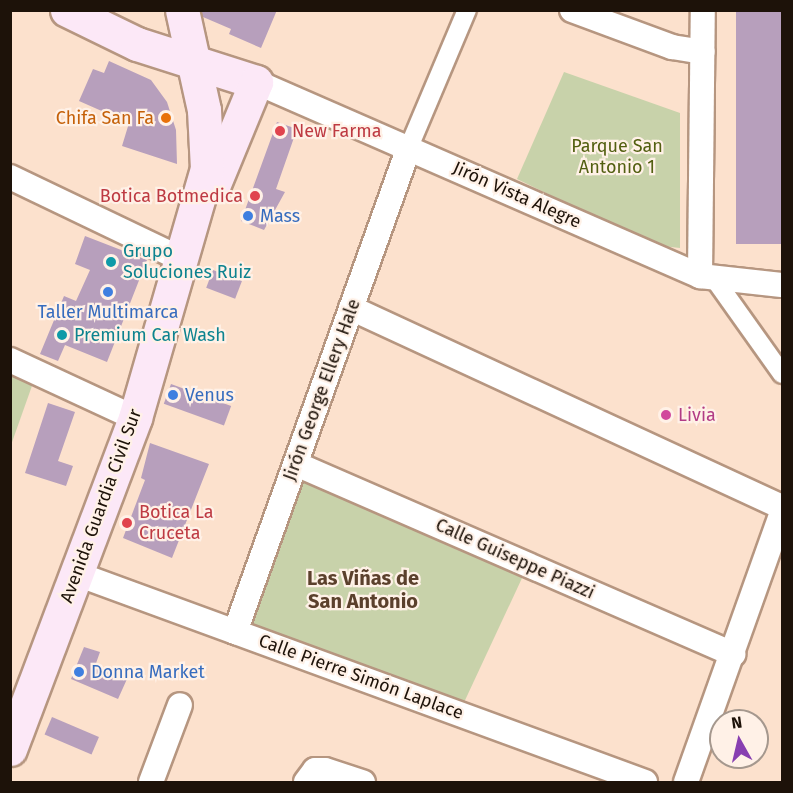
<!DOCTYPE html>
<meta charset="utf-8">
<style>
body{margin:0}
#map{position:relative;width:793px;height:793px;overflow:hidden;background:#fce1cd;font-family:"Fira Sans",sans-serif}
div>[style]{position:absolute}
.green>*{inset:0;background:#c8d2aa;transform-origin:0 0}
.building>*{inset:0;background:#b79fbc;transform-origin:0 0}
.roads{filter:drop-shadow(2px 0 #b69680) drop-shadow(-2px 0 #b69680) drop-shadow(0 2px #b69680) drop-shadow(0 -2px #b69680)}
.pedestrian>*{height:18px;margin:-9px;padding:0 9px;transform-origin:9px;border-radius:9px;background:#fff}
.minor>*{height:24px;margin:-12px;padding:0 12px;transform-origin:12px;border-radius:12px;background:#fff}
.secondary>*{height:33px;margin:-16.5px;padding:0 16.5px;transform-origin:16.5px;border-radius:16.5px;background:#fce8f7}
.dots>*{width:16px;height:16px;translate:-50% -50%;box-sizing:border-box;border:3px solid #fff1e7;border-radius:50%}
span{translate:-50% -50%;white-space:nowrap;text-align:center;line-height:1.15;-webkit-text-stroke:4.5px #fff1e7;paint-order:stroke}
.food-label{font-size:18px;color:#c56008}
.right{translate:-100% -50%;text-align:right}
.health-label{font-size:18px;color:#be3a42}
.left{translate:0 -50%;text-align:left}
.park-label{font-size:18px;color:#525f10}
.street-label{font-size:18px;color:#1d1209}
.shop-label{font-size:18px;color:#366cbe}
.culture-label{font-size:18px;color:#0d838f}
.hotel-label{font-size:18px;color:#b23c85}
.neighbourhood-label{font-size:20px;color:#5b402c;font-weight:700}
.frame{position:absolute;inset:0;border:12px solid #1d1209;pointer-events:none}
.north{position:absolute;left:709px;top:709px;width:60px;height:60px;box-sizing:border-box;background:#fff1e7;border:2px solid #a5988e;border-radius:50%;rotate:352deg;font-size:16px;font-weight:700;line-height:24px;text-align:center;color:#1d1209}
.north::after{content:'';display:block;margin:auto;width:21px;height:27px;background:#883fb1;clip-path:polygon(50% 0,100% 100%,50% 72%,0 100%)}
</style>
<div id="map">
<div class="green">
<div style="clip-path:polygon(564px 72px,680px 113px,680px 248px,653px 245px,517px 179px)"></div>
<div style="clip-path:polygon(11px 372px,33px 383px,11px 445px)"></div>
<div style="left:304px;top:473px;width:242px;height:160px;rotate:25deg"></div>
</div>
<div class="building">
<div style="clip-path:polygon(201px 10px,277px 10px,261px 48px,229px 34px,231px 29px,203px 17px)"></div>
<div style="left:736px;top:10px;width:47px;height:234px"></div>
<div style="clip-path:polygon(109px 61px,151px 80px,167px 102px,176px 130px,177px 164px,122px 146px,129px 123px,79px 101px,93px 69px,104px 73px)"></div>
<div style="clip-path:polygon(277px 122px,297px 129px,276px 189px,285px 192px,264px 230px,241px 221px)"></div>
<div style="clip-path:polygon(85px 236px,147px 260px,107px 362px,65px 345px,58px 361px,40px 354px,64px 296px,76px 301px,90px 270px,75px 264px)"></div>
<div style="left:213px;top:270px;width:31px;height:19px;rotate:21deg"></div>
<div style="left:171px;top:384px;width:64px;height:21px;rotate:20deg"></div>
<div style="clip-path:polygon(48px 403px,75px 412px,58px 461px,73px 466px,66px 486px,25px 473px)"></div>
<div style="clip-path:polygon(150px 443px,209px 464px,172px 558px,123px 538px,145px 480px,141px 478px)"></div>
<div style="clip-path:polygon(84px 647px,100px 652px,95px 666px,127px 679px,118px 699px,71px 679px)"></div>
<div style="left:52px;top:717px;width:51px;height:19px;rotate:23deg"></div>
</div>
<div class="roads">
<div class="pedestrian">
<div style="left:409px;top:147px;width:149px;rotate:-67.1deg"></div>
<div style="left:716px;top:281px;width:114px;rotate:54.6deg"></div>
</div>
<div class="minor">
<div style="left:572px;top:10px;width:107px;rotate:20.3deg"></div>
<div style="left:672px;top:47px;width:31px;rotate:9deg"></div>
<div style="left:256px;top:82px;width:485px;rotate:23.6deg"></div>
<div style="left:700px;top:276px;width:82px;rotate:6.3deg"></div>
<div style="left:10px;top:177px;width:192px;rotate:25.6deg"></div>
<div style="left:700px;top:276px;width:266px;rotate:-89.4deg"></div>
<div style="left:351px;top:308px;width:475px;rotate:24.8deg"></div>
<div style="left:10px;top:360px;width:138px;rotate:24.9deg"></div>
<div style="left:296px;top:464px;width:477px;rotate:23.5deg"></div>
<div style="left:77px;top:574px;width:605px;rotate:20.11deg"></div>
<div style="left:235px;top:632px;width:515px;rotate:-70.26deg"></div>
<div style="left:151px;top:782px;width:82px;rotate:-69.4deg"></div>
<div style="left:306px;top:782px;width:15px;rotate:-53deg"></div>
<div style="left:315px;top:770px;width:10px"></div>
<div style="left:325px;top:770px;width:40px;rotate:18deg"></div>
<div style="left:686px;top:782px;width:287px;rotate:-70.4deg"></div>
</div>
<div class="secondary">
<div style="left:67px;top:10px;width:78px;rotate:25.9deg"></div>
<div style="left:137px;top:44px;width:125px;rotate:17.7deg"></div>
<div style="left:256px;top:82px;width:110px;rotate:112.4deg"></div>
<div style="left:10px;top:749px;width:354px;rotate:-69.3deg"></div>
<div style="left:135px;top:418px;width:259px;rotate:-73.9deg"></div>
<div style="left:207px;top:169px;width:59px;rotate:-92.9deg"></div>
<div style="left:204px;top:110px;width:102px;rotate:-102.4deg"></div>
</div>
</div>
<div class="dots">
<div style="left:166px;top:118px;background:#e8710a"></div>
<div style="left:280px;top:131px;background:#e0444e"></div>
<div style="left:255px;top:196px;background:#e0444e"></div>
<div style="left:248px;top:216px;background:#3f7fe0"></div>
<div style="left:111px;top:262px;background:#0f9aa8"></div>
<div style="left:108px;top:292px;background:#3f7fe0"></div>
<div style="left:62px;top:335px;background:#0f9aa8"></div>
<div style="left:173px;top:395px;background:#3f7fe0"></div>
<div style="left:666px;top:415px;background:#d1479c"></div>
<div style="left:127px;top:523px;background:#e0444e"></div>
<div style="left:79px;top:672px;background:#3f7fe0"></div>
</div>
<div class="food-label">
<span class="right" style="left:154px;top:118px">Chifa San Fa</span>
</div>
<div class="health-label">
<span class="left" style="left:292px;top:131px">New Farma</span>
<span class="right" style="left:243px;top:196px">Botica Botmedica</span>
<span class="left" style="left:139px;top:523px">Botica La<br>Cruceta</span>
</div>
<div class="park-label">
<span style="left:617px;top:157px">Parque San<br>Antonio 1</span>
</div>
<div class="street-label">
<span style="left:517px;top:195px;rotate:24deg">Jirón Vista Alegre</span>
<span style="left:322px;top:390px;rotate:-70deg">Jirón George Ellery Hale</span>
<span style="left:101px;top:506px;rotate:-70deg">Avenida Guardia Civil Sur</span>
<span style="left:515px;top:559px;rotate:24deg">Calle Guiseppe Piazzi</span>
<span style="left:361px;top:677px;rotate:20deg">Calle Pierre Simón Laplace</span>
</div>
<div class="shop-label">
<span class="left" style="left:260px;top:216px">Mass</span>
<span style="left:108px;top:312px">Taller Multimarca</span>
<span class="left" style="left:185px;top:395px">Venus</span>
<span class="left" style="left:91px;top:672px">Donna Market</span>
</div>
<div class="culture-label">
<span class="left" style="left:123px;top:262px">Grupo<br>Soluciones Ruiz</span>
<span class="left" style="left:74px;top:335px">Premium Car Wash</span>
</div>
<div class="hotel-label">
<span class="left" style="left:678px;top:415px">Livia</span>
</div>
<div class="neighbourhood-label">
<span style="left:363px;top:590px">Las Viñas de<br>San Antonio</span>
</div>
<div class="frame"></div>
<div class="north">N</div>
</div>
